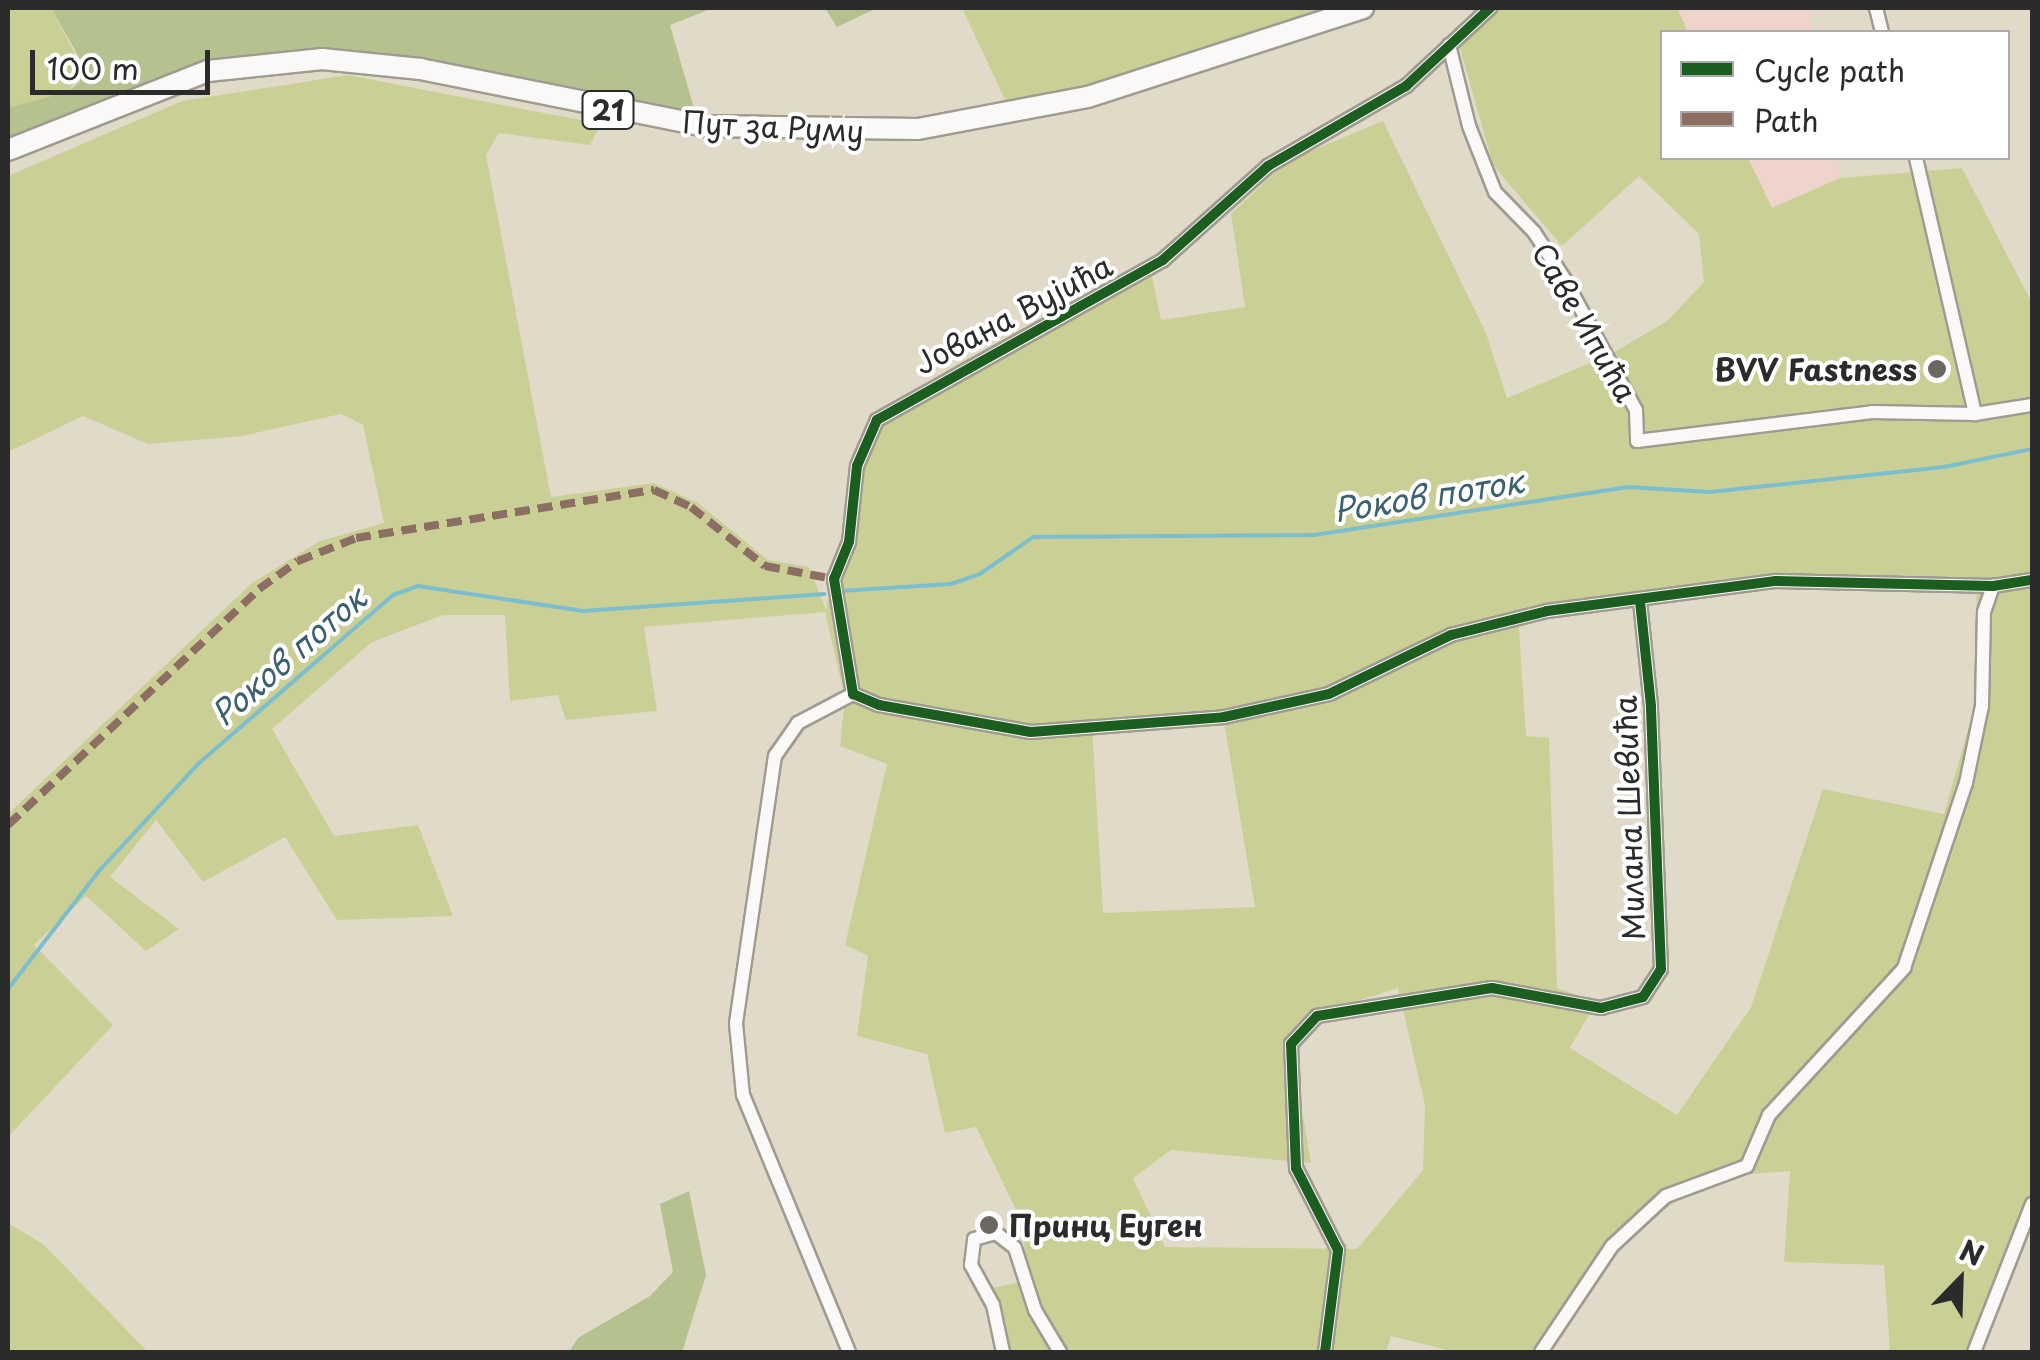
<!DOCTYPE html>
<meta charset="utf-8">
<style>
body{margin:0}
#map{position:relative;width:2040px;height:1360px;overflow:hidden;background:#e2dac8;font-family:"Playpen Sans",sans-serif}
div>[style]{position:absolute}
.built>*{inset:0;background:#eed4cb;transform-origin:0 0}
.green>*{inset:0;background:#cad095}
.forest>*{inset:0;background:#b5c18e}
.stream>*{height:4px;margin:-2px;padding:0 2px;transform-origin:2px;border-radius:2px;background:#7cbdce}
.roads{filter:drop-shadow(2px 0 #9f9b91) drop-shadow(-2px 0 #9f9b91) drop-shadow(0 2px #9f9b91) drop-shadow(0 -2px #9f9b91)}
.street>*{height:12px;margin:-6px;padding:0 6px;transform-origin:6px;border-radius:6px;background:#fbf9f7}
.primary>*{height:20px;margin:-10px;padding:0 10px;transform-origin:10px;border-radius:10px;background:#fbf9f7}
.quiet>*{height:8px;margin-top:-4px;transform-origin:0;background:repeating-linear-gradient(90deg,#8d6e63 0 15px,transparent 0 23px)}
.cycleway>*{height:10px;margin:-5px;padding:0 5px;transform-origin:5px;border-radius:5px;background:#1b5e20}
.dots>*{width:28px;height:28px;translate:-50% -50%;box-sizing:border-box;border:5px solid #fff;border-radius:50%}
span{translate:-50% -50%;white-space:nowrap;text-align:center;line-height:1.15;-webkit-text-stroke:8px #fff;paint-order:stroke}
.shield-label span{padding:2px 8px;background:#fff;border:2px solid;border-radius:8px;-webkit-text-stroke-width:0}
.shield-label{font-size:28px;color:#2b2b2b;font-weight:700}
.street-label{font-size:30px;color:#2b2b2b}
.poi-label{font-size:30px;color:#2b2b2b;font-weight:700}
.right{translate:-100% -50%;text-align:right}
.left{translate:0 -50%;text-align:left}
.water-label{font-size:32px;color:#3a616d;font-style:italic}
.frame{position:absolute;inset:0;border:10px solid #2b2b2b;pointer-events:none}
.legend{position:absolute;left:1660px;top:30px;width:350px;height:130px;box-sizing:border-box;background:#fff;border:2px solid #aaa;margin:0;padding:12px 18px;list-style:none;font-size:30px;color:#2b2b2b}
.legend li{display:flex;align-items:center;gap:20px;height:50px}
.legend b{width:50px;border:2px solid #aaa}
.north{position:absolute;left:1910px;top:1230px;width:100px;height:100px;-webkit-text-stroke:8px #fff;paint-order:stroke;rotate:23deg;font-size:28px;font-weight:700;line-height:40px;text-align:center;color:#2b2b2b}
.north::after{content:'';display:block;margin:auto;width:35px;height:45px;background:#2b2b2b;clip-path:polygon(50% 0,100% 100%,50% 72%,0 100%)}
.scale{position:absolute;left:30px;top:50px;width:180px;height:45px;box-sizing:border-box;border:5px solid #2b2b2b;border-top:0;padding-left:12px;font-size:30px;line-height:35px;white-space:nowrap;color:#2b2b2b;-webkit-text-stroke:8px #fff;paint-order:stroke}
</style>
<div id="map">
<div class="built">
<div style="left:1677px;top:8px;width:135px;height:26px"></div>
<div style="clip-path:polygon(1748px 158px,1837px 158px,1840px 178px,1771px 208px)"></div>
</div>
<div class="green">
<div style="clip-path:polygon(8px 8px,51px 8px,83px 69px,69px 91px,8px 108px)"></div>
<div style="clip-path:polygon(962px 8px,1349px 8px,1010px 110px)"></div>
<div style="clip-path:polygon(evenodd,1498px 8px,1677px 8px,1688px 32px,1662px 32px,1662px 158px,1748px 158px,1772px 208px,1840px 178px,1962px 168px,2032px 303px,2032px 1211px,1982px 1352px,1890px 1352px,1884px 1265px,1784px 1262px,1790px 1171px,1710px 1177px,1633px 1232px,1568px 1315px,1549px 1352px,1455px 1352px,1391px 1336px,1386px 1352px,1004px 1352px,988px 1289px,1025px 1281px,1024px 1226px,976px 1127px,945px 1133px,927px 1054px,857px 1036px,868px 956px,845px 945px,887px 764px,840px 746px,845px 698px,825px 612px,644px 627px,657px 711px,566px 720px,558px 695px,510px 701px,505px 615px,443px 615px,372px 642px,272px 729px,334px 836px,418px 825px,453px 916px,337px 920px,285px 837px,203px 882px,156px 820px,110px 877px,179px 929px,146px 951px,86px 896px,34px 945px,113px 1025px,8px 1137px,8px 814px,252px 583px,320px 541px,384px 523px,363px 425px,341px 414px,242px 436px,148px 444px,83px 416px,8px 452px,8px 176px,182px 101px,348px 75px,601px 124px,590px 145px,499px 133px,486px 155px,551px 497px,654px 483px,698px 503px,768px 560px,809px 567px,826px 610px,852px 485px,879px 418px,954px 366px,1149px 262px,1161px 320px,1245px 307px,1231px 214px,1287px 161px,1383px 121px,1486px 333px,1507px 398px,1609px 355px,1667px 321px,1704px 282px,1699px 234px,1639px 176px,1562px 246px,1493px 165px,1460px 48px,1498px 8px,1780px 577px,1977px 586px,1973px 712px,1944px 814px,1823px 789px,1751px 1007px,1677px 1115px,1570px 1048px,1596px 1002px,1557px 988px,1549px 738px,1526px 736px,1518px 614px,1780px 577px,1498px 8px,1222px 710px,1255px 907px,1103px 913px,1092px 726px,1222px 710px,1498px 8px,1398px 988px,1425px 1105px,1423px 1170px,1357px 1249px,1165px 1247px,1133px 1178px,1171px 1150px,1311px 1163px,1290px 1037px,1310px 1016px,1398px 988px)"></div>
<div style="clip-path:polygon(8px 1223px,43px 1244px,148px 1352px,8px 1352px)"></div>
</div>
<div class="forest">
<div style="clip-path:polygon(51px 8px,713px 8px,670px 25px,697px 119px,396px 56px,306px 50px,199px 67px,103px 100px,8px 144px,8px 108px,69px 91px,80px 81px,80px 59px)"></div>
<div style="clip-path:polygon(825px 8px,877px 8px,837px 27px)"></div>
<div style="clip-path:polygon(689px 1191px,706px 1275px,682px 1352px,569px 1352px,578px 1338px,650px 1296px,673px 1272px,660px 1204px)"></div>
</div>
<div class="stream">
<div style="left:840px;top:591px;width:111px;rotate:-3.6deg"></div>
<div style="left:951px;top:584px;width:31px;rotate:-19deg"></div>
<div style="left:980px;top:574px;width:65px;rotate:-34.9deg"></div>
<div style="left:1033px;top:537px;width:281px;rotate:-0.4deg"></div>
<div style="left:1314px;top:535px;width:318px;rotate:-8.7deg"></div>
<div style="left:1628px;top:487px;width:82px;rotate:3.5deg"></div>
<div style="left:1710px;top:492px;width:235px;rotate:-6.1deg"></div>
<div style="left:1944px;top:467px;width:90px;rotate:-11.6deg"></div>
<div style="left:8px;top:989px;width:149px;rotate:-52.4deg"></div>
<div style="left:99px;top:871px;width:146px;rotate:-47.2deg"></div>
<div style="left:198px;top:764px;width:258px;rotate:-40.9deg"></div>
<div style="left:393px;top:595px;width:27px;rotate:-20deg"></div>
<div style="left:418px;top:586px;width:167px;rotate:8.6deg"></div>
<div style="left:583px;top:611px;width:242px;rotate:-4deg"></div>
</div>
<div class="roads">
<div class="street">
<div style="left:1876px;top:8px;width:25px;rotate:76deg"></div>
<div style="left:1449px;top:45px;width:83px;rotate:76.1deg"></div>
<div style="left:1469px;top:126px;width:71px;rotate:68.5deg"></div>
<div style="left:1495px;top:192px;width:56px;rotate:45.7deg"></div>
<div style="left:1534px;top:232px;width:57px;rotate:57.1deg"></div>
<div style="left:1565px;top:280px;width:148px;rotate:61.4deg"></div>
<div style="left:1636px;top:410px;width:31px;rotate:88deg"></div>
<div style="left:1637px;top:441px;width:237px;rotate:-7deg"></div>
<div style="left:1872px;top:412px;width:103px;rotate:1.1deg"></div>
<div style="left:1975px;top:414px;width:58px;rotate:-9deg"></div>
<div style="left:1916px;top:158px;width:263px;rotate:77deg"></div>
<div style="left:853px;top:694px;width:28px;rotate:23deg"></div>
<div style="left:879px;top:705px;width:154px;rotate:10.1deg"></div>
<div style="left:1031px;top:732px;width:194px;rotate:-4.4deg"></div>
<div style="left:1224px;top:717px;width:107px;rotate:-12.4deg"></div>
<div style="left:1329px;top:694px;width:136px;rotate:-25.8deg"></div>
<div style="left:1451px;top:635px;width:99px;rotate:-14deg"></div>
<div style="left:1547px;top:611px;width:231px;rotate:-7.5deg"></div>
<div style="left:1776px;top:581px;width:217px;rotate:1.3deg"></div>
<div style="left:1993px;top:586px;width:39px;rotate:-9deg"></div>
<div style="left:853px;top:694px;width:117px;rotate:-99.4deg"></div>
<div style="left:834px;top:579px;width:40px;rotate:-68deg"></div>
<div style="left:849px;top:542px;width:76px;rotate:-84deg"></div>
<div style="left:857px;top:466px;width:50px;rotate:-66.5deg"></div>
<div style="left:877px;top:420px;width:328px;rotate:-29.2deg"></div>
<div style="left:1163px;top:260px;width:141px;rotate:-41.8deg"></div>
<div style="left:1268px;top:166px;width:160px;rotate:-30.1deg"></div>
<div style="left:1406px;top:86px;width:115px;rotate:-42.9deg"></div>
<div style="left:849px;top:1352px;width:278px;rotate:-112.4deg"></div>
<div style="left:743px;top:1095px;width:72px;rotate:-95.6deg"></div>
<div style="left:736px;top:1023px;width:270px;rotate:-81.7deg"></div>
<div style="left:775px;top:756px;width:40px;rotate:-55.1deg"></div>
<div style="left:798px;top:723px;width:62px;rotate:-27.8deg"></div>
<div style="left:1003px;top:1352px;width:48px;rotate:-102deg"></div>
<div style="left:993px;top:1305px;width:46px;rotate:-118.8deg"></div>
<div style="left:971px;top:1265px;width:26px;rotate:-83deg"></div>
<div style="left:974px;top:1239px;width:23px;rotate:-15deg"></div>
<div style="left:996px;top:1233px;width:24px;rotate:38deg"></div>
<div style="left:1015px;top:1248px;width:65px;rotate:72.1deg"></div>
<div style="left:1035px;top:1310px;width:49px;rotate:59.2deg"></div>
<div style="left:1325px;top:1352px;width:103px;rotate:-82.7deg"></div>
<div style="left:1338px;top:1250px;width:92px;rotate:-117.1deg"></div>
<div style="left:1296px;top:1168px;width:124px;rotate:-92.3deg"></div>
<div style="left:1291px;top:1044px;width:38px;rotate:-47deg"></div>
<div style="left:1317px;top:1016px;width:177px;rotate:-9.1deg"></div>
<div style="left:1492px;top:988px;width:111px;rotate:10.4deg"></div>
<div style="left:1601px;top:1008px;width:43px;rotate:-14.7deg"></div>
<div style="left:1643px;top:997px;width:33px;rotate:-57deg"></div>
<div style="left:1661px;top:969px;width:263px;rotate:-92.2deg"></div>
<div style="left:1651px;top:706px;width:106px;rotate:-96deg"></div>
<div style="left:1541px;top:1352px;width:128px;rotate:-56.2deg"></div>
<div style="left:1612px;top:1246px;width:74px;rotate:-42.8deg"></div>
<div style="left:1666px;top:1196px;width:86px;rotate:-20.3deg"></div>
<div style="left:1747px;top:1166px;width:56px;rotate:-66.7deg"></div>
<div style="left:1769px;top:1115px;width:200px;rotate:-47.4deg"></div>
<div style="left:1904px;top:968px;width:195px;rotate:-71.5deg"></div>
<div style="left:1966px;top:783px;width:79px;rotate:-78.3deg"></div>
<div style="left:1982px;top:706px;width:94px;rotate:-88.8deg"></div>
<div style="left:1984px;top:612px;width:28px;rotate:-71deg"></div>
<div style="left:1974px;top:1352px;width:159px;rotate:-68.6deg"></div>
</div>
<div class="primary">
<div style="left:8px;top:150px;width:215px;rotate:-21.6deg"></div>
<div style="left:208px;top:71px;width:115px;rotate:-6deg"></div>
<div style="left:322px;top:59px;width:99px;rotate:5.8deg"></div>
<div style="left:420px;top:69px;width:292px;rotate:11.3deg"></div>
<div style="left:706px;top:126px;width:212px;rotate:0.8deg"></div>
<div style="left:918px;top:129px;width:173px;rotate:-10.7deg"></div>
<div style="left:1088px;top:97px;width:289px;rotate:-17.9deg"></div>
</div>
</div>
<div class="quiet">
<div style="left:8px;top:825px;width:345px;rotate:-43.2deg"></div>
<div style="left:259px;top:589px;width:48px;rotate:-35.7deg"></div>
<div style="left:298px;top:561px;width:62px;rotate:-21.6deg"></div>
<div style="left:356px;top:538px;width:302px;rotate:-9.2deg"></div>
<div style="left:654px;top:490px;width:41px;rotate:24.7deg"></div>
<div style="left:691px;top:507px;width:95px;rotate:38.6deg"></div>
<div style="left:765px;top:566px;width:70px;rotate:10.7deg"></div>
</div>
<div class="cycleway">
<div style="left:1490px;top:8px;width:115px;rotate:137.1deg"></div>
<div style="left:1406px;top:86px;width:160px;rotate:149.9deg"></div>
<div style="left:1268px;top:166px;width:141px;rotate:138.2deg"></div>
<div style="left:1163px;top:260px;width:328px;rotate:150.8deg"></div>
<div style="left:877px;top:420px;width:50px;rotate:113.5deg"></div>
<div style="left:857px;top:466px;width:76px;rotate:96deg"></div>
<div style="left:849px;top:542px;width:40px;rotate:112deg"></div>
<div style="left:834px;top:579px;width:117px;rotate:80.6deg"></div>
<div style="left:853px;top:694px;width:28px;rotate:23deg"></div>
<div style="left:879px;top:705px;width:154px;rotate:10.1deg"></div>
<div style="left:1031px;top:732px;width:194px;rotate:-4.4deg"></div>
<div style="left:1224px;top:717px;width:107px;rotate:-12.4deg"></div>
<div style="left:1329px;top:694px;width:136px;rotate:-25.8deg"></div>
<div style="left:1451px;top:635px;width:99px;rotate:-14deg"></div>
<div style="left:1547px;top:611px;width:231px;rotate:-7.5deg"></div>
<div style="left:1776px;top:581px;width:217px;rotate:1.3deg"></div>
<div style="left:1993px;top:586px;width:39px;rotate:-9deg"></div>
<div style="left:1325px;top:1352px;width:103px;rotate:-82.7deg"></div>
<div style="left:1338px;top:1250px;width:92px;rotate:-117.1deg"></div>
<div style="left:1296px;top:1168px;width:124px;rotate:-92.3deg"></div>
<div style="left:1291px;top:1044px;width:38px;rotate:-47deg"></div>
<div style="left:1317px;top:1016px;width:177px;rotate:-9.1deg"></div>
<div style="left:1492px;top:988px;width:111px;rotate:10.4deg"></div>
<div style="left:1601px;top:1008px;width:43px;rotate:-14.7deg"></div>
<div style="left:1643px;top:997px;width:33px;rotate:-57deg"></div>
<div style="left:1661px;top:969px;width:263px;rotate:-92.2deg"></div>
<div style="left:1651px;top:706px;width:106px;rotate:-96deg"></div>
</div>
<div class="dots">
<div style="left:1937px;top:369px;background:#6b6862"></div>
<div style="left:989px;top:1225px;background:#6b6862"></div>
</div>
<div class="shield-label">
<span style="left:608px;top:110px">21</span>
</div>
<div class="street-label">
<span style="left:773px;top:126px;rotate:3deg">Пут за Руму</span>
<span style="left:1013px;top:314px;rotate:-28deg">Јована Вујића</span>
<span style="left:1585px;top:322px;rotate:60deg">Саве Ипића</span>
<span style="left:1629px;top:818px;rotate:-92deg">Милана Шевића</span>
</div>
<div class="poi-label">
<span class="right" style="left:1917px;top:369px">BVV Fastness</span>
<span class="left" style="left:1009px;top:1225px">Принц Еуген</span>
</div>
<div class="water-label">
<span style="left:1428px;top:495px;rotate:-9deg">Роков поток</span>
<span style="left:288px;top:656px;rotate:-41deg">Роков поток</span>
</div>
<div class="frame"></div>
<ul class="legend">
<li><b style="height:12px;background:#1b5e20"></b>Cycle path</li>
<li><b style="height:12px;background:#8d6e63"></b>Path</li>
</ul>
<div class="north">N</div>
<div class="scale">100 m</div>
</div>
